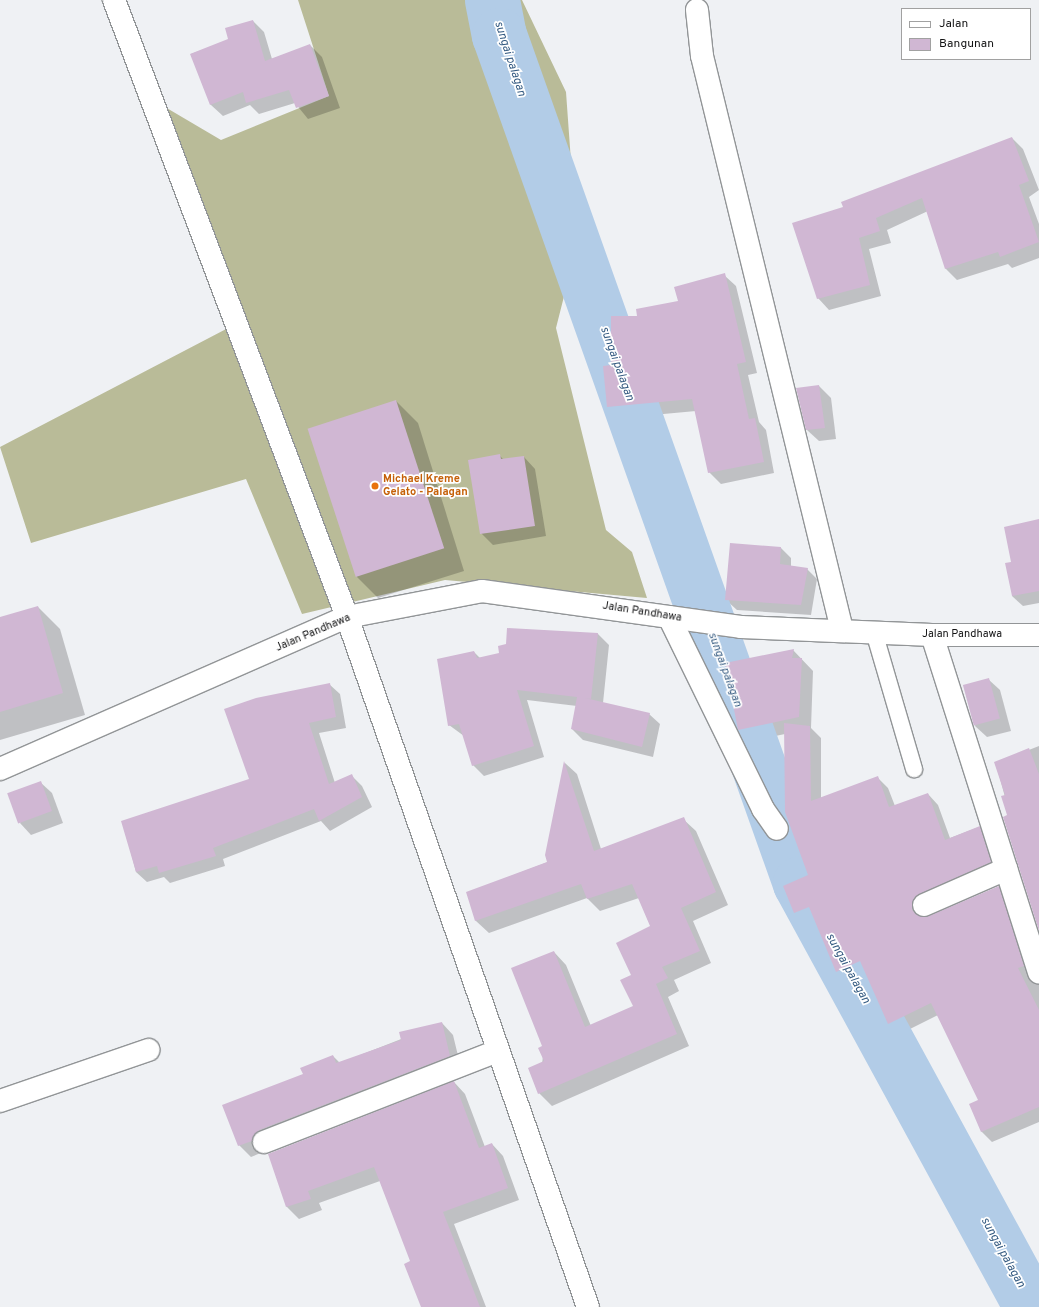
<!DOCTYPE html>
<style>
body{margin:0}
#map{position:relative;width:1039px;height:1307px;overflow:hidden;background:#eff1f4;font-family:Overpass,sans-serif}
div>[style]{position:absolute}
.forest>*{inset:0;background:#b9bb98}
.shadow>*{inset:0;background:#0003}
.river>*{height:55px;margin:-27.5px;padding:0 27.5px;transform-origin:27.5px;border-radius:27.5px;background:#b2cce7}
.building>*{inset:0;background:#d0b7d3;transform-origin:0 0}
.roads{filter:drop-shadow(1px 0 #929597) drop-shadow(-1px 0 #929597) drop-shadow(0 1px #929597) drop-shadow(0 -1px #929597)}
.service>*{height:16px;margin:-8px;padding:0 8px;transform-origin:8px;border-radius:8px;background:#fff}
.minor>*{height:22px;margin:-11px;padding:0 11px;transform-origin:11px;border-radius:11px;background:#fff}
.dots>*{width:11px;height:11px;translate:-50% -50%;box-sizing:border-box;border:2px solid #fff;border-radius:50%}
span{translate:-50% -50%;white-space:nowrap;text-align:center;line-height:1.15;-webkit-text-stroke:3.5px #fff;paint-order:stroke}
.food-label{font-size:11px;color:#c56008;font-weight:700}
.left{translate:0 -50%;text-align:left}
.street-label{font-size:11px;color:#131314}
.water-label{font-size:12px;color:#345a81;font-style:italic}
.legend{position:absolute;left:901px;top:8px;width:130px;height:52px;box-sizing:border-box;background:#fff;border:1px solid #a1a1a1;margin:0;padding:5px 7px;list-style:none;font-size:12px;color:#131314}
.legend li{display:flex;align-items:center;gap:8px;height:20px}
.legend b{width:20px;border:1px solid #a1a1a1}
</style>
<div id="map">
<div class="forest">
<div style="clip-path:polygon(298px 0,522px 0,566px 92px,577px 245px,556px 328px,606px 530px,632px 552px,647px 598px,445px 580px,302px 614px,246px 479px,31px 543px,0 447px,230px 327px,165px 107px,221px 140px,329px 96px)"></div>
</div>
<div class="shadow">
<div style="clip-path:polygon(253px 21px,264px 32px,272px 59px,310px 45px,322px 57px,340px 108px,308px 119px,295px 103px,259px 114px,250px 105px,223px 116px,211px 105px,191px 54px,229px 40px)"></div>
<div style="clip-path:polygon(1012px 138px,1023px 149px,1039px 190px,1029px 197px,1039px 224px,1039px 258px,1012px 268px,1008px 264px,957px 280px,946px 269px,928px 211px,887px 230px,891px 243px,869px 249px,881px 296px,829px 310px,818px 298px,844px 208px)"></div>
<div style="clip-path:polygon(724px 275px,736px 286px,757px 373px,748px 375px,759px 422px,766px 430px,774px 473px,721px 484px,709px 472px,696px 411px,620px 418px,608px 407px,612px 366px,639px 317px,679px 302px)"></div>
<div style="clip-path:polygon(819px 386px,831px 398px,836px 439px,819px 441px,807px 430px)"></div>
<div style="clip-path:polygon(396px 401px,418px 423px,464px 571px,378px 598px,356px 576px)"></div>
<div style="clip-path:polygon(500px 456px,504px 460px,524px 457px,535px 469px,546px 536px,493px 545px,481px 533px)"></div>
<div style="clip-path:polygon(1039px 520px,1039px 603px,1023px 606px,1012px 596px,1012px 563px)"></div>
<div style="clip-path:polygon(731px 544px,781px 548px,791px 558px,791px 566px,807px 569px,817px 579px,811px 615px,737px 610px,726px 600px)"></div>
<div style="clip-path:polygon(38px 607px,60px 629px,85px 715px,0 740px,0 618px)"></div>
<div style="clip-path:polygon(507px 629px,598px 634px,609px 645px,603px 703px,649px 714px,660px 724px,653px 757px,583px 740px,572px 729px,577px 706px,527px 700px,544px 757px,484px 776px,473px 765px,464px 736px,449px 725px,474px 652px,480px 658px,500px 654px,507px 645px)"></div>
<div style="clip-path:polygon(793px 650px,813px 671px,811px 728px,821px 738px,821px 798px,878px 778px,888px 788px,895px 806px,928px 794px,938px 805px,950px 838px,979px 827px,990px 838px,1001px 873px,930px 904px,923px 917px,929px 917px,998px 887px,1009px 898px,1039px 985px,1039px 1122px,992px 1142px,981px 1131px,979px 1100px,938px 1015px,900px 1034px,889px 1024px,867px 973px,848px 982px,837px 971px,815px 919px,806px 923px,795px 912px,809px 876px,785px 734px,751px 741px,739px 729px)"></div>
<div style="clip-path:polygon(988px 679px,1000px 690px,1011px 731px,987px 737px,975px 726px)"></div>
<div style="clip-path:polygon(329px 684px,340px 694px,346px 728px,319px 733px,335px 783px,351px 775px,362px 786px,372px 807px,330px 831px,321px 821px,223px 859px,225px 866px,170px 883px,164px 877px,147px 882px,136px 872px,123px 822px,250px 780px)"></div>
<div style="clip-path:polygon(1039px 746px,1039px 927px,996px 763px)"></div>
<div style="clip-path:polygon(565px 763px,577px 774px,601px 849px,683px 819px,696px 831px,728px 905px,693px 921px,711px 963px,674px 980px,679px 991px,668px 997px,689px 1046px,552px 1106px,539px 1093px,554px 952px,566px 965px,591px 1026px,634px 1007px,633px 975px,651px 927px,639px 898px,600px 911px,587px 898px,489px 933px,476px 921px,467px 893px,548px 862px,546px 855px)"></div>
<div style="clip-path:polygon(40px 782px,52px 793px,63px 823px,31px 835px,20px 823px)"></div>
<div style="clip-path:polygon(442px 1023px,453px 1035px,461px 1068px,251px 1157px,239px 1145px,333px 1056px,340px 1063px)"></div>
<div style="clip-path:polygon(454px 1082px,465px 1094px,485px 1147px,492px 1144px,503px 1156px,519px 1200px,454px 1224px,486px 1307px,422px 1307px,412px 1262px,380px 1181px,319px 1203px,322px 1210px,299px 1219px,287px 1207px,269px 1154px)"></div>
</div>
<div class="river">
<div style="left:492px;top:0;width:36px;rotate:79deg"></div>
<div style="left:499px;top:35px;width:900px;rotate:70.46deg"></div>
<div style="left:800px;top:883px;width:483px;rotate:61.4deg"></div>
</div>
<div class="building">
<div style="clip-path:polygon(253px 20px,265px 61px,310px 44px,329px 96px,296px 108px,289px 90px,246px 103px,243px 92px,210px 105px,190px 54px,228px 39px,225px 28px)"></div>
<div style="clip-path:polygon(1012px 137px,1029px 181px,1019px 185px,1039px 242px,1000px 257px,998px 252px,945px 269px,922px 198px,876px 218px,880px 231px,859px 238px,870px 285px,817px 299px,792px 223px,843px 207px,841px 202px)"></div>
<div style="clip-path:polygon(725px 273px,746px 362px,737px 364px,749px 419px,755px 418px,764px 462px,708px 473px,692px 399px,607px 407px,603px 366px,611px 365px,611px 316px,637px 316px,636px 309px,678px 301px,674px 287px)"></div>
<div style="clip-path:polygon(819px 385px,825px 428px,806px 430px,796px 388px)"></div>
<div style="left:396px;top:400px;width:156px;height:93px;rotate:72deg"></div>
<div style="clip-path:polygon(500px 454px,501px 459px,524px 456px,535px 526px,480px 534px,468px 460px)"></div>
<div style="clip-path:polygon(1039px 519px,1039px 591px,1012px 596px,1005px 563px,1011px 562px,1004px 527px)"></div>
<div style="clip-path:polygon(730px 543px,781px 547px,780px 564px,808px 568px,801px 605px,725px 600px)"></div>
<div style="clip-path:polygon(38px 606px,63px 693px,0 712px,0 617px)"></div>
<div style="clip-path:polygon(507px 628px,598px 633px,591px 699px,585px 698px,650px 713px,642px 747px,571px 729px,577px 697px,517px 690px,534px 746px,472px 766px,459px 724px,448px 726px,437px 659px,474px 651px,477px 658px,499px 653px,498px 646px,506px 644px)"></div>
<div style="clip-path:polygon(794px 649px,792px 658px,802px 658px,799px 717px,738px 730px,725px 663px)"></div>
<div style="left:989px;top:678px;width:42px;height:27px;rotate:75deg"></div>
<div style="clip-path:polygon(330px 683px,336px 717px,309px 723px,329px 784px,352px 774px,362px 797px,319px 821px,314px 809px,213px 848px,216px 856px,159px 873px,157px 866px,136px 872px,121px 821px,249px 779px,224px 709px,256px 698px)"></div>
<div style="clip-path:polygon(784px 723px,810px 726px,811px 801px,878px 776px,889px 807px,928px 793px,945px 840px,980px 826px,991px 862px,919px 894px,914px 898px,912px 910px,917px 915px,929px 916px,999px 886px,1024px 966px,1018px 968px,1039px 1010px,1039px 1107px,981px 1132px,969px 1104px,978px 1100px,931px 1003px,888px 1024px,860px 961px,836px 972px,809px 907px,794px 913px,783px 886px,808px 875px,785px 812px)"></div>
<div style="clip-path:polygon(1029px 748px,1039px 774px,1039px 931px,1003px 817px,1007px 815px,1001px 796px,1005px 795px,994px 762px)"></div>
<div style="clip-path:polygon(564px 761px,594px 851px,684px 817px,716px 892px,681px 908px,700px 951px,662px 967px,668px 978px,656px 984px,677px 1034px,538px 1094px,528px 1068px,544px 1061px,538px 1048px,542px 1046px,511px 968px,554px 951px,585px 1027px,633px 1006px,620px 980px,631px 975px,616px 943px,650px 926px,632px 884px,587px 899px,581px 884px,475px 921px,466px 892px,547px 862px,545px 855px)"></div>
<div style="left:41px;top:781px;width:32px;height:36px;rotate:70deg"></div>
<div style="clip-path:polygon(442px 1022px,450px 1056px,259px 1130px,252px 1141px,238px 1146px,222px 1105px,303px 1074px,300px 1068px,333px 1055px,336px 1063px,401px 1040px,399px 1032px)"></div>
<div style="clip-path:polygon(454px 1081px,479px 1148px,492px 1143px,508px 1188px,443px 1212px,480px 1307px,421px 1307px,404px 1264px,410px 1261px,374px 1167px,308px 1191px,311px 1199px,286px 1207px,268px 1154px)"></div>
</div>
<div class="roads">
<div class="service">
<div style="left:874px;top:632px;width:143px;rotate:73.7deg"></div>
</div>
<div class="minor">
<div style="left:114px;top:0;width:660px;rotate:69.31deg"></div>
<div style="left:347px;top:617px;width:731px;rotate:70.75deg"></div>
<div style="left:697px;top:10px;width:46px;rotate:83.8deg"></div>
<div style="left:702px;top:56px;width:591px;rotate:76.29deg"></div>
<div style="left:669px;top:617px;width:214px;rotate:63.9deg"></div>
<div style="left:763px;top:809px;width:24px;rotate:55deg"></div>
<div style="left:932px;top:635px;width:354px;rotate:72.4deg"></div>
<div style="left:0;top:769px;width:379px;rotate:-23.7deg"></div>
<div style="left:347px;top:617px;width:137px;rotate:-10.9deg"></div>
<div style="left:482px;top:591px;width:261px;rotate:7.9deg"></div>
<div style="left:741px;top:627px;width:191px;rotate:2.4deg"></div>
<div style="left:932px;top:635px;width:107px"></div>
<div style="left:924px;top:905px;width:90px;rotate:-23.7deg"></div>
<div style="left:0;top:1101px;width:157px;rotate:-19deg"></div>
<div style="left:264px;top:1142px;width:250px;rotate:-21.3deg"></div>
</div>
</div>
<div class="dots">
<div style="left:375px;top:486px;background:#e8710a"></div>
</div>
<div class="food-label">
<span class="left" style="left:383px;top:486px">Michael Kreme<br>Gelato - Palagan</span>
</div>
<div class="street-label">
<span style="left:642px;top:612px;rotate:9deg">Jalan Pandhawa</span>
<span style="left:313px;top:633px;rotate:-23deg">Jalan Pandhawa</span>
<span style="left:962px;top:634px">Jalan Pandhawa</span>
</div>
<div class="water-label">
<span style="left:509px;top:59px;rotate:72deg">sungai palagan</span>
<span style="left:616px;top:364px;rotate:70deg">sungai palagan</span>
<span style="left:724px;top:670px;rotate:70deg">sungai palagan</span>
<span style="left:847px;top:969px;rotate:61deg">sungai palagan</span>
<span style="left:1002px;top:1253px;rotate:61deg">sungai palagan</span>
</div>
<ul class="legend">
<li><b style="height:5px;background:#fff"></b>Jalan</li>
<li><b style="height:11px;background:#d0b7d3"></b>Bangunan</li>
</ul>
</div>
